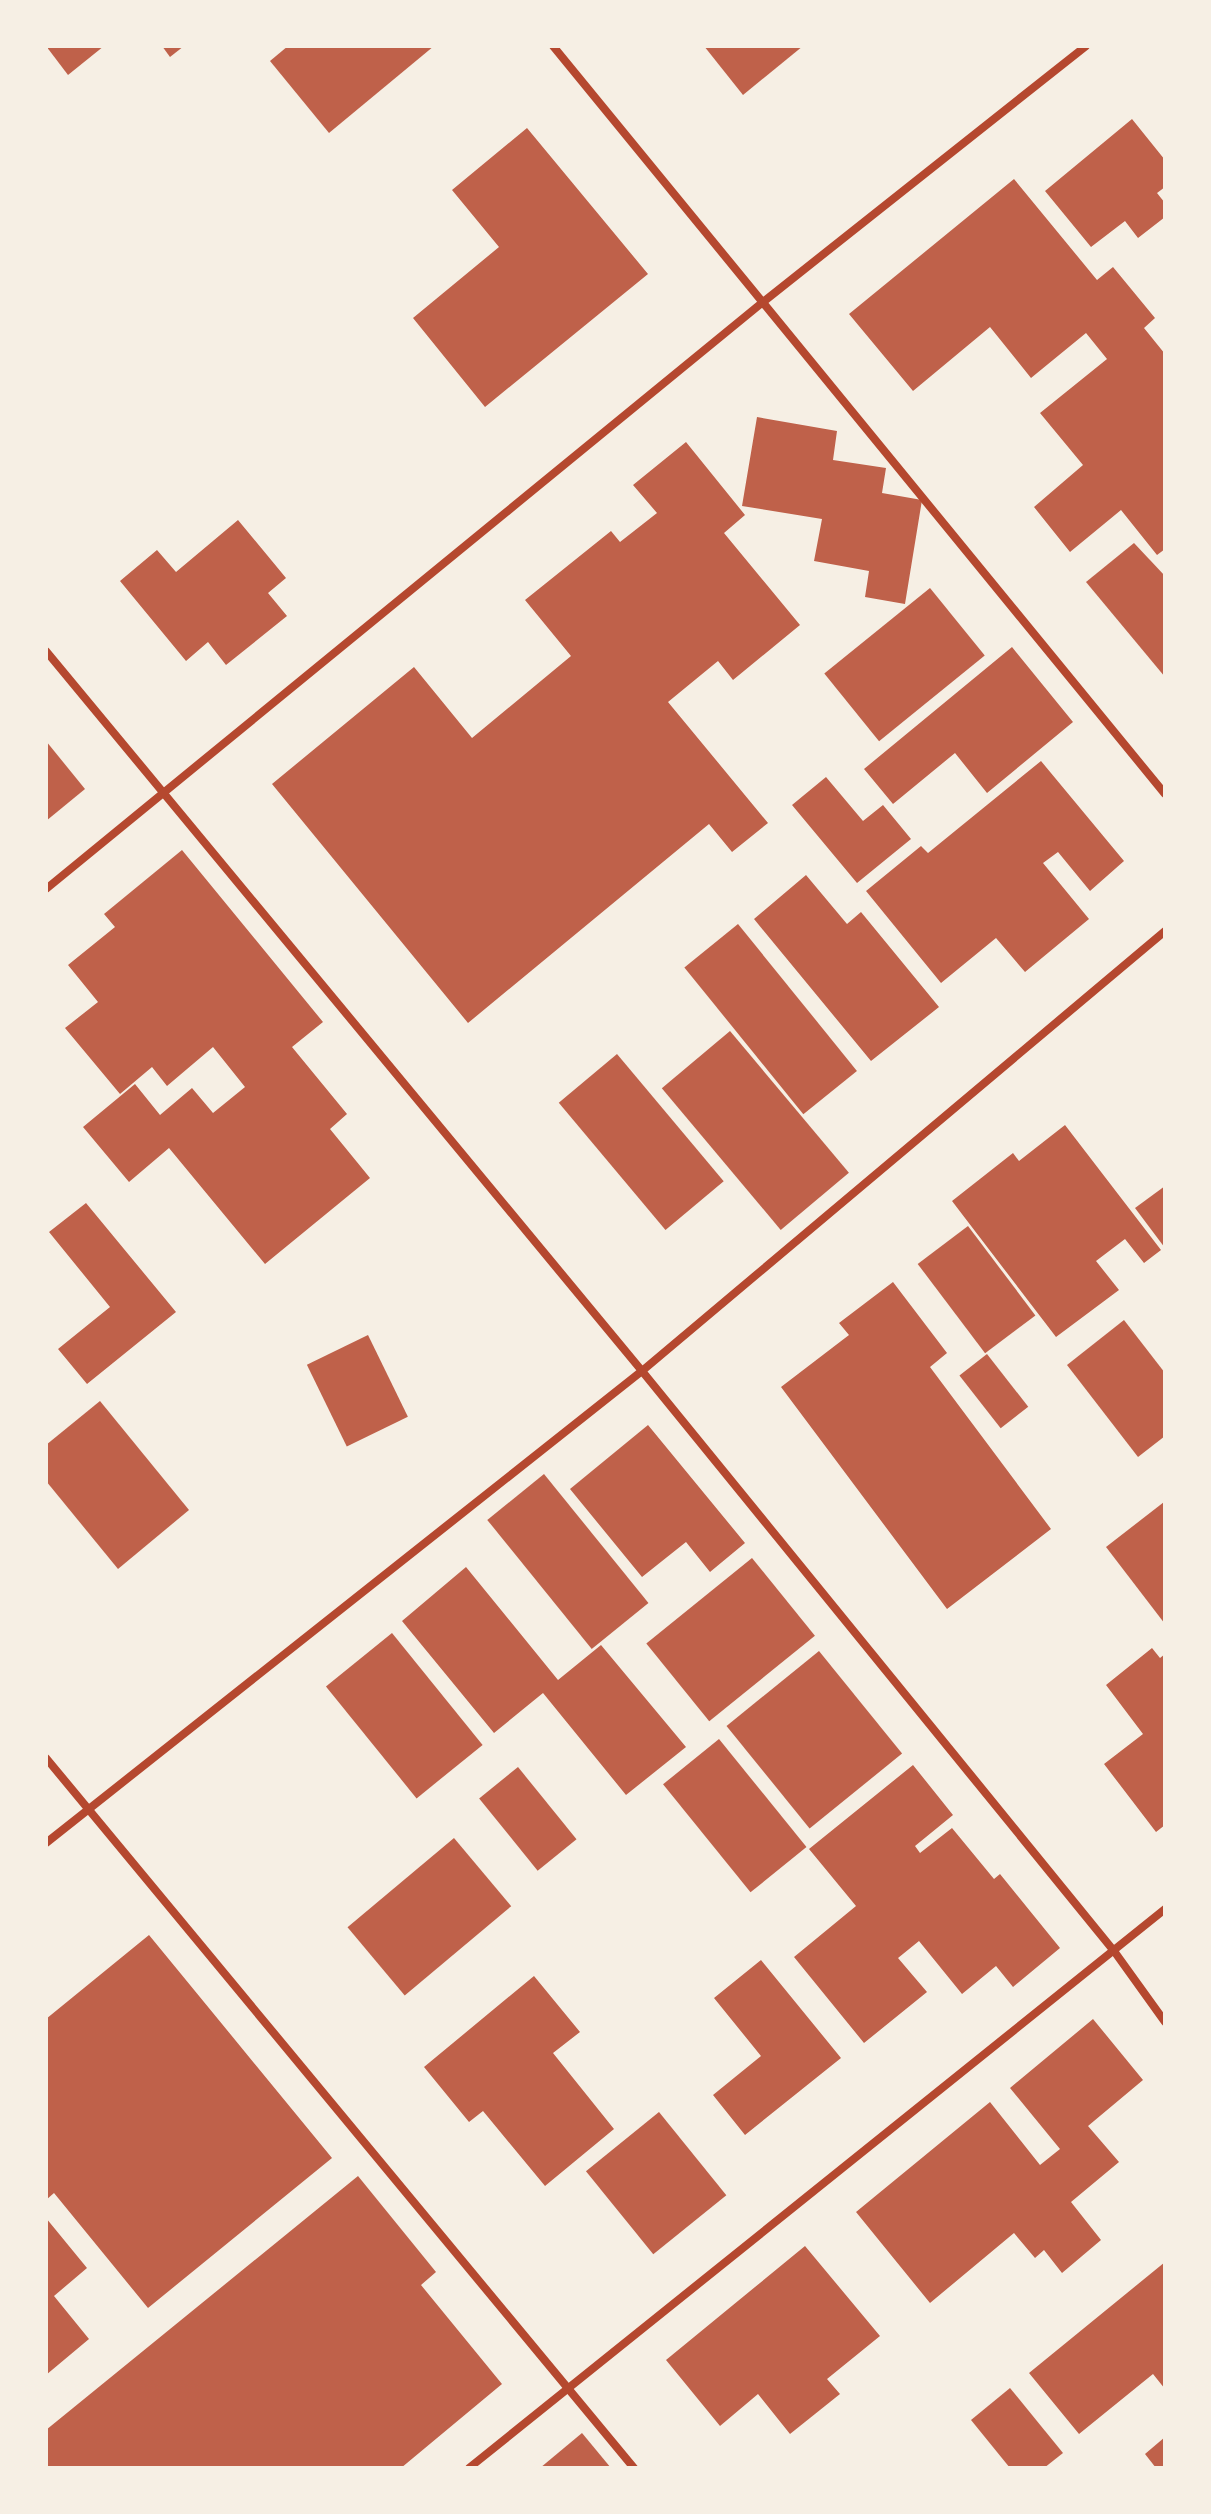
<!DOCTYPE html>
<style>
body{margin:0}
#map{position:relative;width:1211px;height:2514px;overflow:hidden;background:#f6efe4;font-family:"Work Sans",sans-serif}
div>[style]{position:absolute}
.building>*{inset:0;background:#bf614a;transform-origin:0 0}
.minor>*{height:8px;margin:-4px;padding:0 4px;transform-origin:4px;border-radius:4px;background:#b5482f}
span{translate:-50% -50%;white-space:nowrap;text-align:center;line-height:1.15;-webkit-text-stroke:6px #f6efe4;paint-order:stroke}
.frame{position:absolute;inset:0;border:48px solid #f6efe4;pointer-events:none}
</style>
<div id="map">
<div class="building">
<div style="clip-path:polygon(46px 46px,104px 46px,68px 75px)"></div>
<div style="clip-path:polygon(162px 46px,184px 46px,170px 57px)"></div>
<div style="clip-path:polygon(288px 46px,434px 46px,329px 133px,270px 61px)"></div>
<div style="clip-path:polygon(704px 46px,803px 46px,743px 95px)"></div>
<div style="clip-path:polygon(1132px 119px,1165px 160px,1165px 187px,1157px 193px,1165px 203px,1165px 217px,1138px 238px,1125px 221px,1091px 247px,1045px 191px)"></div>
<div style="clip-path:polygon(527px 128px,648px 274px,485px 407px,413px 318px,499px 247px,452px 190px)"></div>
<div style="clip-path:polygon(1014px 179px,1097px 280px,1113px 267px,1155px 318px,1144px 328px,1165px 354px,1165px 549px,1157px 555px,1121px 510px,1070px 552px,1034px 507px,1083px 465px,1040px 413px,1107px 359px,1086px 333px,1031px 378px,990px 327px,913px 391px,849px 314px)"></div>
<div style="clip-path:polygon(757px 417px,837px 431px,833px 460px,886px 468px,882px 493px,922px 500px,905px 604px,865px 597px,869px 571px,814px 561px,822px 519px,742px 506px)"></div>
<div style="clip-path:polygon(686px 442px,745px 515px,724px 533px,800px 625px,733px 680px,718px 661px,668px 702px,768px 823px,732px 852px,709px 824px,468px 1023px,272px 784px,414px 667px,472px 738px,571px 656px,525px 600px,611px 531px,620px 542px,657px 513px,633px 485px)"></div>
<div style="clip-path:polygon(238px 520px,286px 578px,268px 593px,287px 616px,226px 665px,208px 642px,186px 661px,120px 581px,157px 550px,176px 572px)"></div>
<div style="clip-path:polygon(1134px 543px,1165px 576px,1165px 677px,1086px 582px)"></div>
<div style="left:930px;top:588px;width:87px;height:136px;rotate:51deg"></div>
<div style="clip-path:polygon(1012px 647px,1073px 722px,987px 793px,955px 753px,893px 804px,864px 769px)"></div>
<div style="clip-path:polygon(46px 741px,85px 789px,46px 821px)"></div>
<div style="clip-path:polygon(1041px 761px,1124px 861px,1090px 891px,1058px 852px,1043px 863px,1089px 919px,1025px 972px,996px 938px,941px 983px,866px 891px,921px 846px,928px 853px)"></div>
<div style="clip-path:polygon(826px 777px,863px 821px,883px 805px,911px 839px,857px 883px,792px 805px)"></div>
<div style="clip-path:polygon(182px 850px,323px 1022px,292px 1047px,347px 1114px,330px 1129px,370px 1178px,265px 1264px,169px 1148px,129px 1182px,83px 1127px,135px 1084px,160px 1115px,192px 1088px,213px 1113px,245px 1087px,213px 1047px,167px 1086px,152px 1067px,120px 1094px,65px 1028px,98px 1002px,68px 965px,115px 927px,104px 914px)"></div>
<div style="clip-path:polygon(806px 875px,847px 924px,861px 912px,939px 1007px,871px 1061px,754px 919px)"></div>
<div style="left:738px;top:924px;width:189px;height:69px;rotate:51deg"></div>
<div style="left:730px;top:1031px;width:185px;height:89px;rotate:50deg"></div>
<div style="left:617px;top:1054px;width:166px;height:76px;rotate:50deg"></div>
<div style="clip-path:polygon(1065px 1125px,1161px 1250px,1144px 1263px,1125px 1239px,1096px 1261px,1119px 1290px,1056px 1337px,952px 1201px,1013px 1153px,1019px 1161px)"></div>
<div style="clip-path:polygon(1165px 1186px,1165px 1248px,1135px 1208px)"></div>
<div style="clip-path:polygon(86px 1203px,176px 1312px,87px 1384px,58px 1349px,110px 1307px,49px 1232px)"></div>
<div style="left:968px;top:1226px;width:112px;height:63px;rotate:53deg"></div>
<div style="clip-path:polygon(893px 1282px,947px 1353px,930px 1367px,1051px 1529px,947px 1609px,781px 1387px,849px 1335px,839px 1323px)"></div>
<div style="clip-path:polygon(1124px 1320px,1165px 1373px,1165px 1436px,1138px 1457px,1067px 1365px)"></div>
<div style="left:368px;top:1335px;width:91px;height:68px;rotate:64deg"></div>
<div style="left:987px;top:1354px;width:67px;height:35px;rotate:52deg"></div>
<div style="clip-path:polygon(100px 1401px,189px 1510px,118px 1569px,46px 1481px,46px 1445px)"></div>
<div style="clip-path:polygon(648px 1425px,745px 1543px,710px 1572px,686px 1542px,642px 1577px,570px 1489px)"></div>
<div style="left:544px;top:1474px;width:166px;height:73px;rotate:51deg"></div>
<div style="clip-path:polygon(1164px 1502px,1165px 1504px,1165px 1624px,1106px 1547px)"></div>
<div style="left:752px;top:1558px;width:100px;height:136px;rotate:51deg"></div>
<div style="clip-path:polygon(466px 1567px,558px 1680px,601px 1645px,686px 1747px,626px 1795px,543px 1693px,494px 1733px,402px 1621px)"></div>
<div style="left:392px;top:1633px;width:144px;height:85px;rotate:51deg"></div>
<div style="clip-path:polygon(1152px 1648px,1160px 1658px,1165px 1654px,1165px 1825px,1156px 1832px,1104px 1764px,1143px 1734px,1106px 1685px)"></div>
<div style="left:819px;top:1651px;width:132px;height:119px;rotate:51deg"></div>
<div style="left:719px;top:1739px;width:139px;height:72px;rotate:51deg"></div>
<div style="clip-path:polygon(913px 1765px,953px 1815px,915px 1846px,920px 1853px,952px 1828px,994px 1879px,1000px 1874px,1060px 1948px,1013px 1987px,996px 1966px,962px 1994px,919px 1941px,898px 1958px,927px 1992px,864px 2043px,794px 1957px,856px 1906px,809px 1849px)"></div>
<div style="left:518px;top:1767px;width:93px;height:50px;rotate:51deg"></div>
<div style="left:454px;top:1838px;width:89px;height:139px;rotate:50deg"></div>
<div style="clip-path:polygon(149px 1935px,332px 2158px,148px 2308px,54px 2193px,46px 2200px,46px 2019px)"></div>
<div style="clip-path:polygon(761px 1960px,841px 2058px,745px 2135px,713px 2095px,761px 2056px,714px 1998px)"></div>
<div style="clip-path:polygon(534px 1976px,580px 2032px,553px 2053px,614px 2129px,545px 2186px,483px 2111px,469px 2122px,424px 2067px)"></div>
<div style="clip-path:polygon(1093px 2019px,1143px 2080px,1088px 2126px,1119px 2162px,1071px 2202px,1101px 2240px,1062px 2273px,1044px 2250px,1035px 2258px,1014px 2233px,930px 2303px,856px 2212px,990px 2102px,1040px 2165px,1060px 2149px,1010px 2088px)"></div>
<div style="left:659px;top:2112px;width:107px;height:94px;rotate:51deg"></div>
<div style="clip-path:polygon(358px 2176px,436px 2272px,421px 2285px,502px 2384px,401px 2468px,46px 2468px,46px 2430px)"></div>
<div style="clip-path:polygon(46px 2218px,87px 2268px,54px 2296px,89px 2339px,46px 2375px)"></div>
<div style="clip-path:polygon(805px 2246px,880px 2336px,827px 2379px,840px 2394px,790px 2434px,758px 2394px,720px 2426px,666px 2360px)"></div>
<div style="clip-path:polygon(1165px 2262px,1165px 2389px,1153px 2374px,1079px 2434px,1029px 2373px)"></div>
<div style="clip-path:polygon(1010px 2388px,1063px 2453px,1044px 2468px,1010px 2468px,971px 2420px)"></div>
<div style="clip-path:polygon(582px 2433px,611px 2468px,540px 2468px)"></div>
<div style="clip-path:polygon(1165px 2437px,1165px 2468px,1156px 2468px,1145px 2454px)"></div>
</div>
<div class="minor">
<div style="left:553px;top:46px;width:966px;rotate:50.71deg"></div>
<div style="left:46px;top:651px;width:935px;rotate:50.38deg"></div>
<div style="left:642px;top:1371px;width:748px;rotate:50.86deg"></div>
<div style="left:1114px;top:1951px;width:87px;rotate:54.3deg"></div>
<div style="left:46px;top:889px;width:927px;rotate:-39.31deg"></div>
<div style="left:763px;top:302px;width:412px;rotate:-38.4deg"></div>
<div style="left:46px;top:1758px;width:922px;rotate:50.37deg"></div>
<div style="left:46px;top:1843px;width:760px;rotate:-38.38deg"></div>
<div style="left:642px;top:1371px;width:683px;rotate:-40.07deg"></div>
<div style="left:469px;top:2468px;width:893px;rotate:-38.77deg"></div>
</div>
<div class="frame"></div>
</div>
